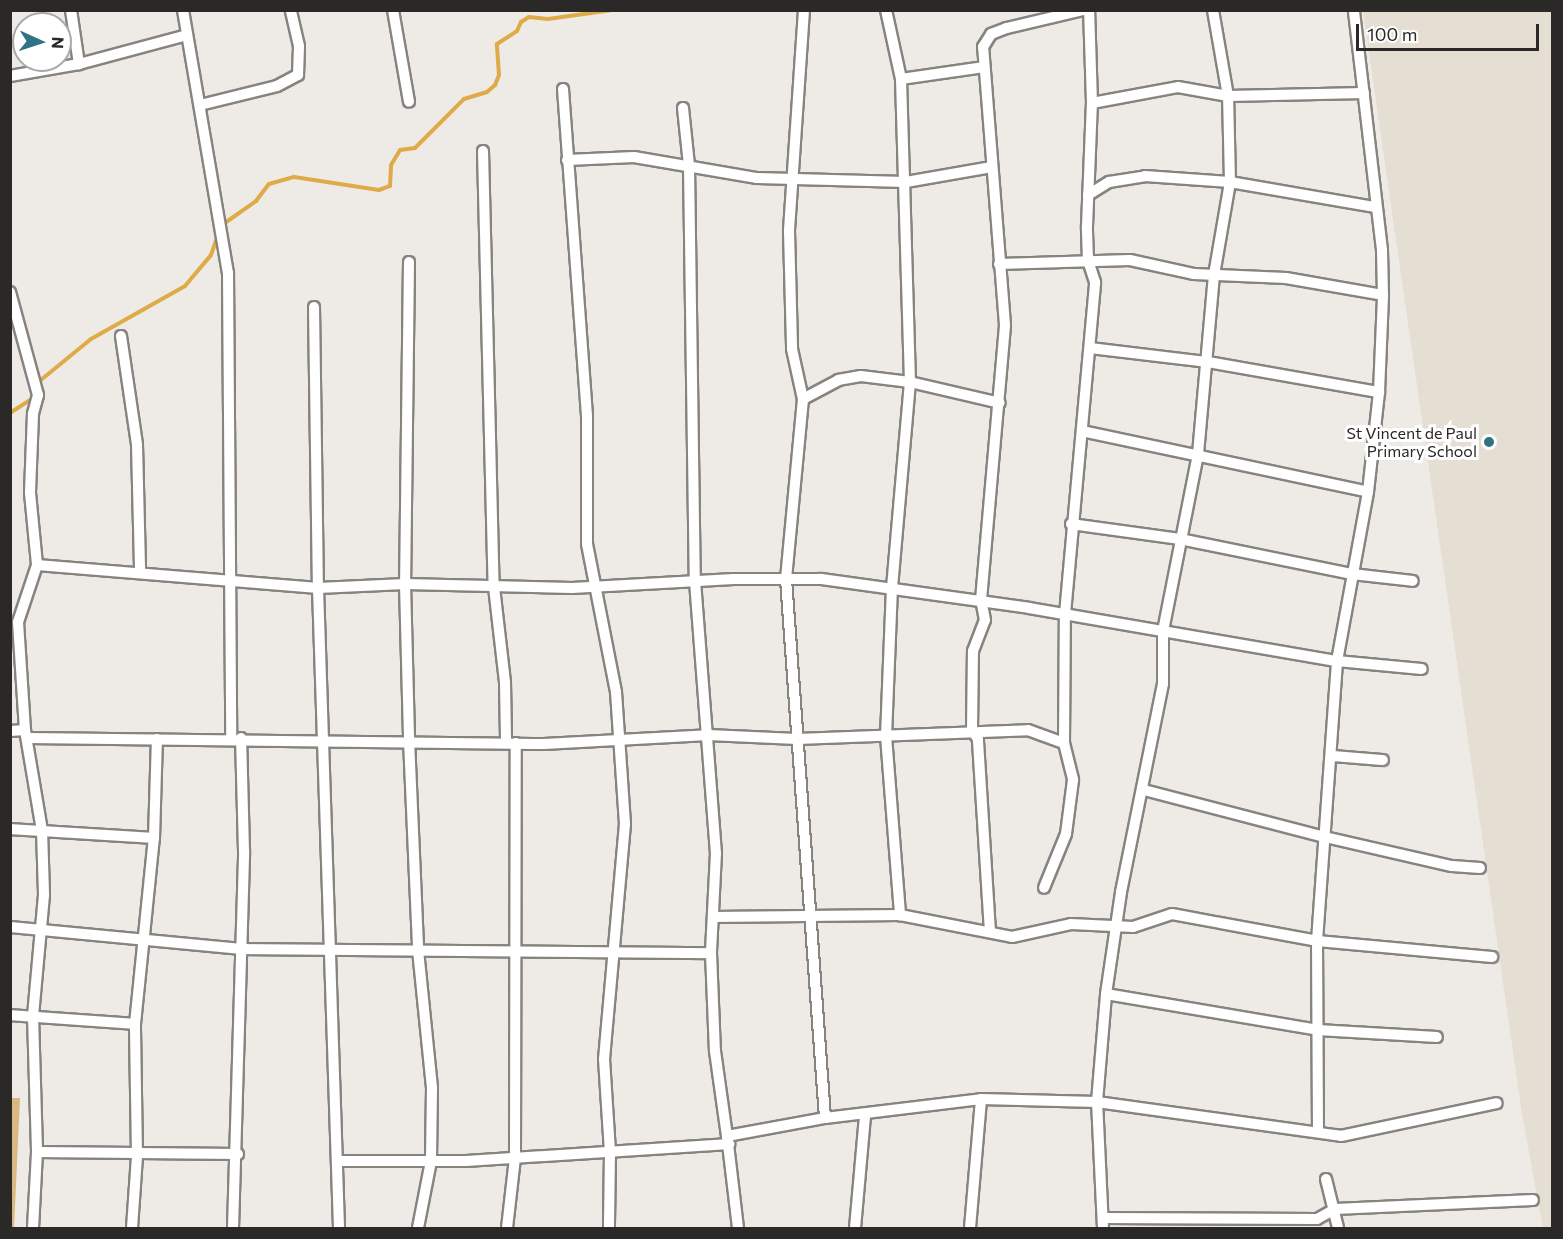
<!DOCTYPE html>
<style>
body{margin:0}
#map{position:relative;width:1563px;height:1239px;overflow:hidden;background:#eeebe6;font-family:Commissioner,sans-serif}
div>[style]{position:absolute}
.built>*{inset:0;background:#e5ded2}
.green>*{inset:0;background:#d9b881}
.stream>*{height:4px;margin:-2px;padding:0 2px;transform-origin:2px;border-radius:2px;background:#dfab49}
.roads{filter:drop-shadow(2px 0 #878480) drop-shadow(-2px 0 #878480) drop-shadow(0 2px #878480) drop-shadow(0 -2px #878480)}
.street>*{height:10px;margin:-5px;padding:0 5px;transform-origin:5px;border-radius:5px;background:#fff}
.dots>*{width:16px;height:16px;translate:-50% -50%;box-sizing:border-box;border:3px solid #fff;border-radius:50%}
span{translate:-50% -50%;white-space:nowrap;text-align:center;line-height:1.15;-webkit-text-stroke:6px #fff;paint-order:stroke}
.poi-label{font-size:16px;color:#2a2927}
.right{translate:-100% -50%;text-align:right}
.frame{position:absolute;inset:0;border:12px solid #2a2927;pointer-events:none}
.north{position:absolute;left:12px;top:12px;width:60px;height:60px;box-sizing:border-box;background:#fff;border:2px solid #aaa9a9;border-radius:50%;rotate:93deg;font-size:16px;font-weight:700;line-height:24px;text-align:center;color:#2a2927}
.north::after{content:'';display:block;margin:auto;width:21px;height:27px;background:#307384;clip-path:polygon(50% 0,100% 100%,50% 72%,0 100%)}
.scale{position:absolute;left:1356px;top:24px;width:183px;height:27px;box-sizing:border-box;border:3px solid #2a2927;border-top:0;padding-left:8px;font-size:18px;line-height:21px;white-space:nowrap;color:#2a2927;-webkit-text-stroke:4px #fff;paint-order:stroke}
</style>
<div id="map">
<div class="built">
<div style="clip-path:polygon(1363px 11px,1552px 11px,1552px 1228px,1543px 1228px,1522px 1114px)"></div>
</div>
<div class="green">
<div style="clip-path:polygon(10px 1098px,20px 1098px,14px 1228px,10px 1228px)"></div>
</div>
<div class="stream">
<div style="left:222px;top:225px;width:42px;rotate:-35.2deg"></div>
<div style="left:256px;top:201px;width:21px;rotate:-53deg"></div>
<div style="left:269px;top:184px;width:26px;rotate:-16deg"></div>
<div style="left:294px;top:177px;width:86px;rotate:8.7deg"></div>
<div style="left:379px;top:190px;width:12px;rotate:-20deg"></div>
<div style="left:390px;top:186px;width:21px;rotate:-87deg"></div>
<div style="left:391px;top:165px;width:17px;rotate:-59deg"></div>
<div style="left:400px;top:150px;width:15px;rotate:-8deg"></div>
<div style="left:415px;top:148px;width:69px;rotate:-45deg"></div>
<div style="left:464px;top:99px;width:24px;rotate:-17deg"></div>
<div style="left:487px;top:92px;width:11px;rotate:-41deg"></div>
<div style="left:495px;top:85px;width:11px;rotate:-68deg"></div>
<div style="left:499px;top:75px;width:31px;rotate:-94deg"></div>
<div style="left:497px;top:44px;width:24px;rotate:-33deg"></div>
<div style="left:517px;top:31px;width:10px;rotate:-66deg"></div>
<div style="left:521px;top:22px;width:9px;rotate:-32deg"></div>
<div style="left:529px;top:17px;width:19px;rotate:6deg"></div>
<div style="left:548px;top:19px;width:65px;rotate:-8deg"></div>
<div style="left:36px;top:384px;width:71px;rotate:-39.3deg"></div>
<div style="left:91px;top:339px;width:108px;rotate:-29.4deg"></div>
<div style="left:185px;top:286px;width:40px;rotate:-50deg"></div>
<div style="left:211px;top:255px;width:21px;rotate:-71deg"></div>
<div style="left:10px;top:413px;width:31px;rotate:-33deg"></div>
</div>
<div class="roads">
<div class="street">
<div style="left:71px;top:10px;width:55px;rotate:81.6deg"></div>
<div style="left:183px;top:10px;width:267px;rotate:80.3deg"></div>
<div style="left:228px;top:273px;width:465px;rotate:89.6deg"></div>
<div style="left:393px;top:10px;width:93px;rotate:80.1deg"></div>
<div style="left:804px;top:10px;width:222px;rotate:93.9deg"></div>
<div style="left:789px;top:231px;width:118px;rotate:88.5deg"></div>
<div style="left:792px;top:349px;width:51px;rotate:77.6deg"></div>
<div style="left:803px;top:399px;width:181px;rotate:95.4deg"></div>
<div style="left:786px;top:579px;width:540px;rotate:85.86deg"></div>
<div style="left:886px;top:10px;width:71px;rotate:77.7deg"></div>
<div style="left:901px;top:79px;width:303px;rotate:88.3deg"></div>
<div style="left:910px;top:382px;width:206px;rotate:95deg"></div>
<div style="left:892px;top:587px;width:149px;rotate:92.3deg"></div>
<div style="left:886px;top:736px;width:180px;rotate:85.5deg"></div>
<div style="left:10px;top:76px;width:70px;rotate:-9.9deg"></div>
<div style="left:79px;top:64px;width:112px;rotate:-15deg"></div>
<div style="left:901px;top:79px;width:84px;rotate:-8.2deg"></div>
<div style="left:563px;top:89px;width:328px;rotate:85.8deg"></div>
<div style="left:587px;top:416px;width:128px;rotate:90deg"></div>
<div style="left:587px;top:544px;width:151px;rotate:78.9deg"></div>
<div style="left:616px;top:692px;width:132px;rotate:86.1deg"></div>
<div style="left:625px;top:824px;width:236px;rotate:95.1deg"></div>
<div style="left:604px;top:1059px;width:93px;rotate:86.3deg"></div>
<div style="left:610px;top:1152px;width:76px;rotate:90.8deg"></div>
<div style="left:1092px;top:103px;width:87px;rotate:-10.5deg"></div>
<div style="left:1178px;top:87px;width:51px;rotate:10.2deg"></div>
<div style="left:1228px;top:96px;width:136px;rotate:-1.3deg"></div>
<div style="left:200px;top:105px;width:79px;rotate:-13.9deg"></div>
<div style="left:277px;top:86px;width:24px;rotate:-28deg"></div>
<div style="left:298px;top:75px;width:29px;rotate:-88deg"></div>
<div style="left:299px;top:46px;width:37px;rotate:-103deg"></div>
<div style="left:683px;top:108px;width:57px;rotate:84deg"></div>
<div style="left:689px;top:165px;width:416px;rotate:89.2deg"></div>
<div style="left:695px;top:581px;width:273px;rotate:85.6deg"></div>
<div style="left:716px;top:853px;width:100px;rotate:92.9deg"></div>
<div style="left:483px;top:151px;width:436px;rotate:88.6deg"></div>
<div style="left:494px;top:587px;width:96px;rotate:83.4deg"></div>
<div style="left:505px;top:682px;width:60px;rotate:89deg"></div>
<div style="left:567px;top:160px;width:67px;rotate:-2.6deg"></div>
<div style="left:634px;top:157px;width:125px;rotate:9.7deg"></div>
<div style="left:757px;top:178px;width:149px;rotate:1.5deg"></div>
<div style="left:906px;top:182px;width:87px;rotate:-9.9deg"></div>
<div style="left:1088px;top:195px;width:25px;rotate:-32deg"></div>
<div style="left:1109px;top:182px;width:36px;rotate:-9deg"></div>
<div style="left:1145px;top:176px;width:85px;rotate:4deg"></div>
<div style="left:1230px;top:182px;width:146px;rotate:9.8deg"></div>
<div style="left:409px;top:262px;width:322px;rotate:90.7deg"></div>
<div style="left:405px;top:584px;width:156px;rotate:88.5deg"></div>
<div style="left:409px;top:740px;width:210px;rotate:87.5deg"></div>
<div style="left:418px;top:950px;width:139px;rotate:84.2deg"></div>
<div style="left:432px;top:1088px;width:73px;rotate:90.8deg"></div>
<div style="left:431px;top:1161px;width:68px;rotate:101deg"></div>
<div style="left:999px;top:264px;width:131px;rotate:-1.7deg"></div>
<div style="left:1130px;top:260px;width:66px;rotate:12.3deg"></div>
<div style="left:1194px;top:274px;width:92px;rotate:2.5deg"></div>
<div style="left:1286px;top:278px;width:98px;rotate:9.9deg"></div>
<div style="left:10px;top:292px;width:107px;rotate:74.8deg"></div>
<div style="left:38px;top:395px;width:20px;rotate:105deg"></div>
<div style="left:33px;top:414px;width:79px;rotate:92.2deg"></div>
<div style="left:30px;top:493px;width:72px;rotate:84.4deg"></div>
<div style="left:37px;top:565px;width:60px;rotate:108.4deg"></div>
<div style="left:18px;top:622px;width:108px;rotate:86.3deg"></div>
<div style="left:25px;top:730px;width:101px;rotate:80.4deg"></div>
<div style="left:42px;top:830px;width:65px;rotate:88.2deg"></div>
<div style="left:44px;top:895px;width:121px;rotate:95.2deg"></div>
<div style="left:33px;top:1016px;width:136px;rotate:88.3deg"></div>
<div style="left:37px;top:1152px;width:76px;rotate:93deg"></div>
<div style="left:314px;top:307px;width:281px;rotate:89.2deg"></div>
<div style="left:318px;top:588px;width:640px;rotate:88.12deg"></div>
<div style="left:121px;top:336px;width:110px;rotate:81.6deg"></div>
<div style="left:137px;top:445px;width:126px;rotate:88.6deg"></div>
<div style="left:1090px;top:348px;width:119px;rotate:6.8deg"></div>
<div style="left:1208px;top:362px;width:174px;rotate:10deg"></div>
<div style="left:803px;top:399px;width:40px;rotate:-28deg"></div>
<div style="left:838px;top:380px;width:23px;rotate:-10deg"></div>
<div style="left:861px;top:376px;width:49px;rotate:7deg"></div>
<div style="left:910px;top:382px;width:92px;rotate:13.1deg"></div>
<div style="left:1082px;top:431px;width:292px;rotate:12deg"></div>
<div style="left:1071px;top:524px;width:110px;rotate:7.8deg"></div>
<div style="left:1180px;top:539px;width:176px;rotate:11.5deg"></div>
<div style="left:1352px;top:574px;width:61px;rotate:6.5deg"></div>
<div style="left:37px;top:565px;width:282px;rotate:4.7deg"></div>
<div style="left:318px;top:588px;width:87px;rotate:-2.6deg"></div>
<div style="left:405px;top:584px;width:167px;rotate:1.4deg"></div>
<div style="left:572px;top:588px;width:162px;rotate:-3.2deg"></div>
<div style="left:734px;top:579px;width:87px"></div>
<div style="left:821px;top:579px;width:210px;rotate:7.9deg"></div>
<div style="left:1029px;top:608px;width:313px;rotate:9.8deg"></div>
<div style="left:1337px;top:661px;width:85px;rotate:5.4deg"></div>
<div style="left:10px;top:731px;width:15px;rotate:-4deg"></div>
<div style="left:28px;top:738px;width:516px;rotate:0.67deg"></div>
<div style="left:544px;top:744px;width:164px;rotate:-3.1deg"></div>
<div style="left:708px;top:735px;width:89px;rotate:2.6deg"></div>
<div style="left:797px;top:739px;width:231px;rotate:-2.2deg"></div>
<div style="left:1028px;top:730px;width:38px;rotate:20deg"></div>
<div style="left:1064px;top:743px;width:38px;rotate:76deg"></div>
<div style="left:1073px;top:780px;width:54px;rotate:97.4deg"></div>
<div style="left:1066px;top:834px;width:58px;rotate:112.2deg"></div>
<div style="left:1064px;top:743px;width:129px;rotate:-89.6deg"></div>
<div style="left:1065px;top:614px;width:333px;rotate:-84.8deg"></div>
<div style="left:1095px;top:282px;width:23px;rotate:-108deg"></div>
<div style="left:1088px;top:260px;width:34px;rotate:-92deg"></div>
<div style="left:1087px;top:226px;width:123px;rotate:-87.7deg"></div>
<div style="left:1092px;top:103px;width:93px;rotate:-91.8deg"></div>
<div style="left:1332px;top:756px;width:51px;rotate:4.5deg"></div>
<div style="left:1144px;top:790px;width:187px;rotate:14.6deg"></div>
<div style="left:1325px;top:837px;width:130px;rotate:12.9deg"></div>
<div style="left:1452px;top:866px;width:28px;rotate:4deg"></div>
<div style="left:10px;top:829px;width:144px;rotate:3.6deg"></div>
<div style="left:713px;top:917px;width:187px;rotate:-0.6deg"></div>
<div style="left:900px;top:915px;width:114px;rotate:11.1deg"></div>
<div style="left:1012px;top:937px;width:60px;rotate:-12.4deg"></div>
<div style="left:1071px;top:924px;width:62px;rotate:2.8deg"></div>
<div style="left:1133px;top:927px;width:41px;rotate:-18.4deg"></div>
<div style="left:1172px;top:914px;width:147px;rotate:10.5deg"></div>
<div style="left:1317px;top:941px;width:176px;rotate:5.2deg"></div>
<div style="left:10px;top:927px;width:233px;rotate:5.4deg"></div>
<div style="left:242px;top:949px;width:469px;rotate:0.5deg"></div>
<div style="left:711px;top:953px;width:98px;rotate:87.7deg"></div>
<div style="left:715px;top:1051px;width:86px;rotate:82deg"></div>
<div style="left:990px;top:932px;width:193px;rotate:-93.6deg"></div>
<div style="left:978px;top:739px;width:11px;rotate:-124deg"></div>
<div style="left:972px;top:730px;width:79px;rotate:-89.3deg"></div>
<div style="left:973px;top:651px;width:33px;rotate:-69deg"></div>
<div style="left:985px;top:620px;width:20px;rotate:-101deg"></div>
<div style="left:981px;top:600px;width:276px;rotate:-85deg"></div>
<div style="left:1005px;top:325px;width:279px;rotate:-94.5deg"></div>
<div style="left:983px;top:47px;width:15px;rotate:-58deg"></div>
<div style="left:991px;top:34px;width:17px;rotate:-21deg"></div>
<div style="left:1007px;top:28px;width:78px;rotate:-13.3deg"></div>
<div style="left:1106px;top:994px;width:215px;rotate:9.6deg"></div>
<div style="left:1318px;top:1030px;width:119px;rotate:3.4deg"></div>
<div style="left:10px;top:1015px;width:125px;rotate:4.1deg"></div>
<div style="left:1318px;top:1131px;width:190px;rotate:-90.3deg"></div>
<div style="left:1317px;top:941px;width:281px;rotate:-85.9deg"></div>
<div style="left:1337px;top:661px;width:172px;rotate:-79.6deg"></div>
<div style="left:1368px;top:492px;width:101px;rotate:-83.7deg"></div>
<div style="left:1379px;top:392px;width:97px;rotate:-87.6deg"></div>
<div style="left:1383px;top:295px;width:45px;rotate:-91.3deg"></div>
<div style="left:1382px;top:250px;width:242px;rotate:-96.7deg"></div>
<div style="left:37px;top:1152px;width:201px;rotate:0.6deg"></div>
<div style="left:338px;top:1161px;width:128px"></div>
<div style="left:466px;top:1161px;width:264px;rotate:-3.7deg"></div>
<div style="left:1326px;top:1179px;width:50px;rotate:76.2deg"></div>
<div style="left:1103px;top:1218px;width:214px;rotate:0.3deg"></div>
<div style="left:1317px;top:1219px;width:21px;rotate:-29deg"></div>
<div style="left:1335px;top:1209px;width:198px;rotate:-2.6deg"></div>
<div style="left:132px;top:1228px;width:72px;rotate:-86deg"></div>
<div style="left:137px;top:1156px;width:132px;rotate:-90.9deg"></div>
<div style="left:135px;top:1024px;width:187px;rotate:-84.2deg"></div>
<div style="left:154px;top:838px;width:99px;rotate:-88.3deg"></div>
<div style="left:233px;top:1228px;width:377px;rotate:-88.3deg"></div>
<div style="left:244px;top:851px;width:113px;rotate:-91.5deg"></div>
<div style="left:507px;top:1228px;width:70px;rotate:-83.5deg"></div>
<div style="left:515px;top:1158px;width:415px;rotate:-89.9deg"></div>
<div style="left:738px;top:1228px;width:93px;rotate:-96.8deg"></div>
<div style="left:727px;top:1136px;width:100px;rotate:-10.4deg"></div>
<div style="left:825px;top:1118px;width:157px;rotate:-6.9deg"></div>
<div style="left:981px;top:1099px;width:116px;rotate:1.5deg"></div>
<div style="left:1097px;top:1102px;width:246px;rotate:7.9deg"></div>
<div style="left:1341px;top:1136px;width:159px;rotate:-11.9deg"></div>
<div style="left:855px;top:1228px;width:113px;rotate:-84.9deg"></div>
<div style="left:970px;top:1228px;width:129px;rotate:-85.1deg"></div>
<div style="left:1103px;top:1228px;width:126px;rotate:-92.7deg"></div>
<div style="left:1097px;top:1102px;width:108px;rotate:-85.2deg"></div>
<div style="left:1106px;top:994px;width:103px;rotate:-81.6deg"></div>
<div style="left:1121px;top:892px;width:212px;rotate:-78.6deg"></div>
<div style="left:1163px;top:684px;width:53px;rotate:-90deg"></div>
<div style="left:1163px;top:631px;width:180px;rotate:-78.8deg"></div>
<div style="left:1198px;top:454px;width:180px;rotate:-84.9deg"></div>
<div style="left:1214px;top:275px;width:94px;rotate:-80.2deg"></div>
<div style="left:1230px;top:182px;width:86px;rotate:-91.3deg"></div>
<div style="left:1228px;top:96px;width:87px;rotate:-99.9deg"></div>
</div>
</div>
<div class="dots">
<div style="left:1489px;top:442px;background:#307384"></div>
</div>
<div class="poi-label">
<span class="right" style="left:1477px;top:442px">St Vincent de Paul<br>Primary School</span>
</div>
<div class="frame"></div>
<div class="north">N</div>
<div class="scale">100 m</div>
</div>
